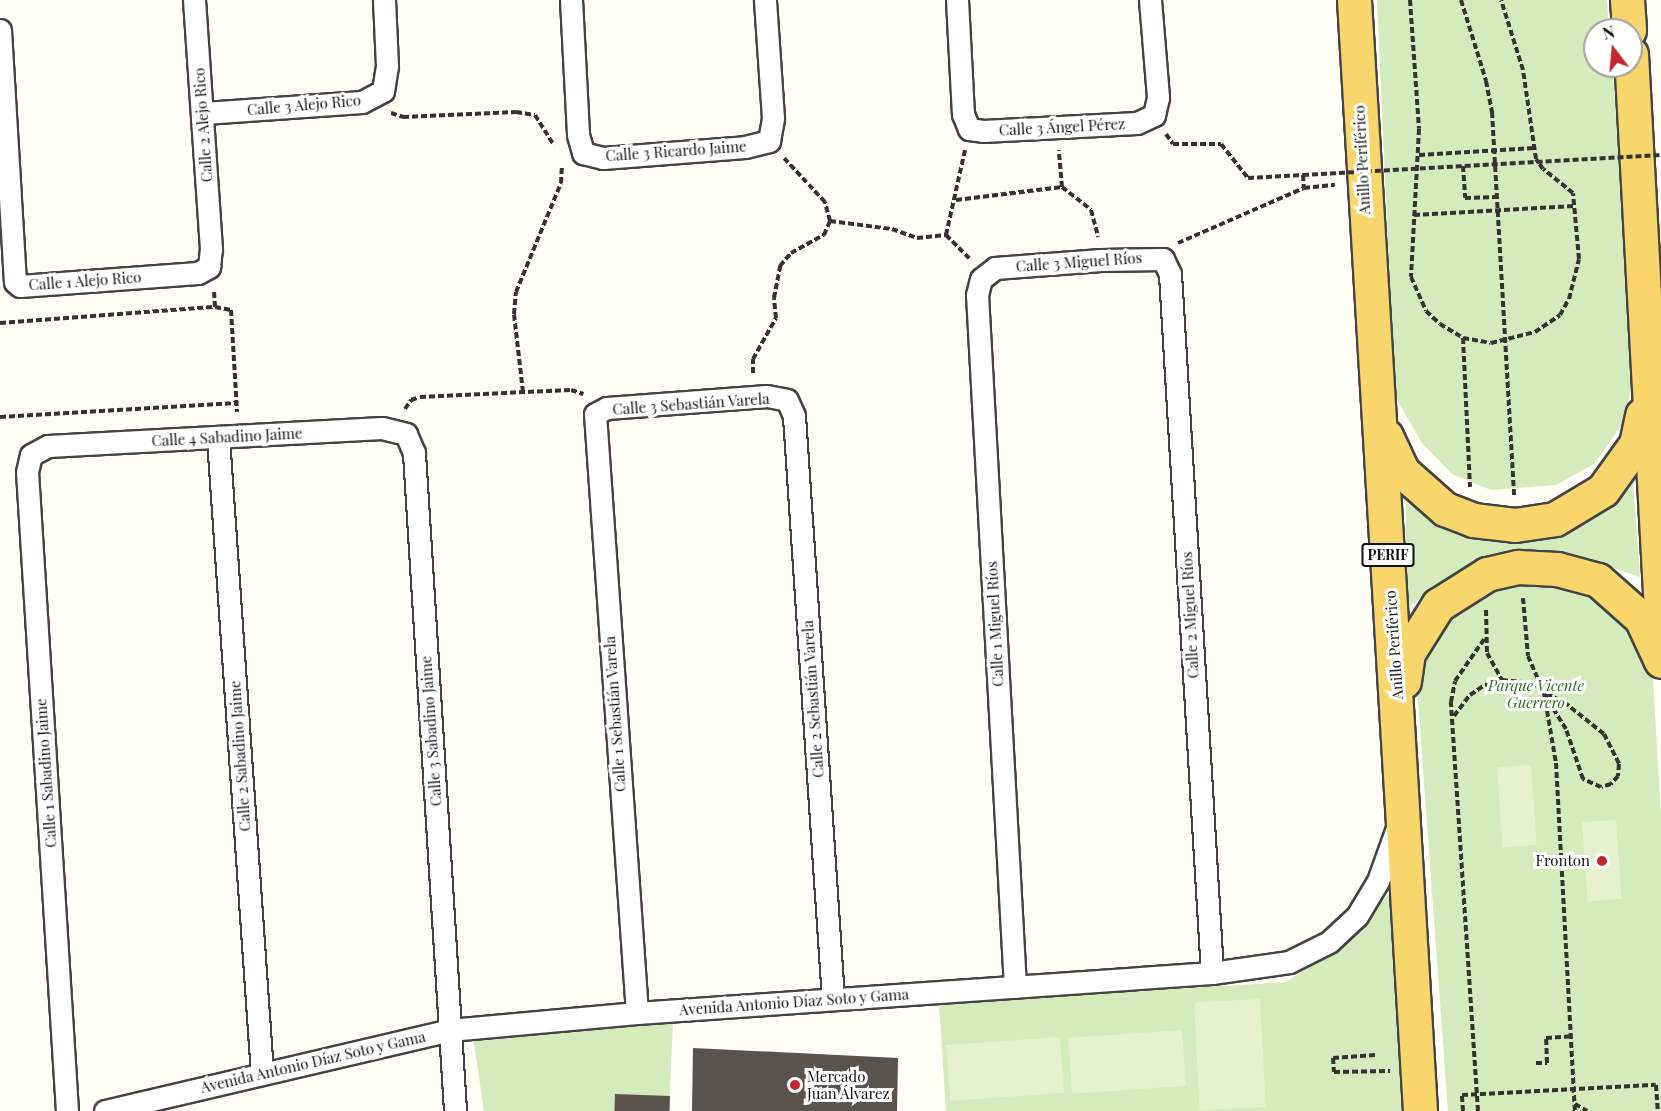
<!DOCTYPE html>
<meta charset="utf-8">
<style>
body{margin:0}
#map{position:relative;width:1661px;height:1111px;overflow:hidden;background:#fffdf5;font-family:"Playfair Display",serif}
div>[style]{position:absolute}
.green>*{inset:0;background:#d5ebbd}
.pitch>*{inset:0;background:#e6f2cf;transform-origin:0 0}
.building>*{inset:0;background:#5a524d;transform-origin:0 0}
.path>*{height:4px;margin-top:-2px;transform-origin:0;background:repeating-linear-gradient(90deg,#333 0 6px,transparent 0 9px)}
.roads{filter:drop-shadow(2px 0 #444) drop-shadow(-2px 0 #444) drop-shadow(0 2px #444) drop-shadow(0 -2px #444)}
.minor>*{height:21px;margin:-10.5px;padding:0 10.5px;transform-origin:10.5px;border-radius:10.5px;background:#fff}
.primary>*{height:33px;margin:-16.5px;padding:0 16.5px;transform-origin:16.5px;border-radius:16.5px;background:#f9d66b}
.path-bridge>*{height:4px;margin-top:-2px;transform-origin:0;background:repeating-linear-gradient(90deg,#333 0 6px,transparent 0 9px)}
.dots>*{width:16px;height:16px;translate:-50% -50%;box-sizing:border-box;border:3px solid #fff;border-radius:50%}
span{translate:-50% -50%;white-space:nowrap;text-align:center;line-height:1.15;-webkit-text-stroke:6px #fff;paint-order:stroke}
.shield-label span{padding:2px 4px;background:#fff;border:2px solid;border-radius:4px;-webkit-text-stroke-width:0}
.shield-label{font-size:14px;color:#111;font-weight:700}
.street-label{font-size:15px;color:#111}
.park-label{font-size:15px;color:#2f6b1f;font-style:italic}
.poi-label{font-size:15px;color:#111}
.right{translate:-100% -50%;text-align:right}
.left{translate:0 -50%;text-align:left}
.north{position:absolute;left:1583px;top:18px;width:60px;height:60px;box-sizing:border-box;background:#fff;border:2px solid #a0a0a0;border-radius:50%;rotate:344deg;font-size:16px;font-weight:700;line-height:24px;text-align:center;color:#111}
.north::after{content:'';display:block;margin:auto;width:21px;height:27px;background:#c4262e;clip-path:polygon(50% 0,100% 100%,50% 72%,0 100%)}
</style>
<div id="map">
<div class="green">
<div style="clip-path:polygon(1377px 0,1607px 0,1609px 30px,1595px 30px,1595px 66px,1612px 66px,1636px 371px,1623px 423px,1594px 464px,1556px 485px,1491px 490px,1452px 474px,1422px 443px,1395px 396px)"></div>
<div style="clip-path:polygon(1633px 482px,1640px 577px,1578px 556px,1510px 557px,1434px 588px,1405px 610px,1406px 503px,1452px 530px,1492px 542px,1555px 533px,1593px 517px)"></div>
<div style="clip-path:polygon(1519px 573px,1608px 595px,1652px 662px,1661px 817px,1661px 1111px,1448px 1111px,1417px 686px,1422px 649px,1434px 622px)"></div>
<div style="clip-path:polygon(1389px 894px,1403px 1111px,946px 1111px,939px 1004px,1286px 982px,1341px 946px)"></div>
<div style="clip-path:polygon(673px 1022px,669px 1111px,484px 1111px,473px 1037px)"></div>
</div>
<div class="pitch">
<div style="left:1531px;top:765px;width:80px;height:34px;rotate:86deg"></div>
<div style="left:1616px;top:820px;width:79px;height:34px;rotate:86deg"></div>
<div style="left:1260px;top:999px;width:108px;height:66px;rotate:87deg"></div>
<div style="left:1182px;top:1030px;width:56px;height:114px;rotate:86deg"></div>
<div style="left:1060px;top:1037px;width:56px;height:114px;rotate:86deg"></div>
</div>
<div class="building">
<div style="clip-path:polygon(693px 1048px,898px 1058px,897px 1111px,692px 1111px)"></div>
<div style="left:615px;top:1094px;width:55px;height:17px;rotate:2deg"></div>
</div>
<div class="path">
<div style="left:1410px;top:0;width:129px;rotate:86deg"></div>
<div style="left:1419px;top:129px;width:148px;rotate:93.1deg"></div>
<div style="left:1411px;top:277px;width:37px;rotate:66deg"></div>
<div style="left:1426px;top:311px;width:19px;rotate:43deg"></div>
<div style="left:1440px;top:324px;width:27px;rotate:31deg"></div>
<div style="left:1463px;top:338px;width:28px;rotate:10deg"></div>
<div style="left:1491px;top:343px;width:45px;rotate:-14deg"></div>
<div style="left:1535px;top:332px;width:30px;rotate:-34deg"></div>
<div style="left:1560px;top:315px;width:18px;rotate:-61deg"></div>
<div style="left:1569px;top:299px;width:41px;rotate:-76deg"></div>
<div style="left:1579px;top:259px;width:66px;rotate:-95.2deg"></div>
<div style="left:1573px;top:193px;width:38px;rotate:-141deg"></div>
<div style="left:1543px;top:169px;width:12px;rotate:-125deg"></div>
<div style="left:1536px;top:159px;width:90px;rotate:-98.3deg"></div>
<div style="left:1523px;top:70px;width:73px;rotate:-107.4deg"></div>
<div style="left:1461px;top:0;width:85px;rotate:72.8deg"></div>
<div style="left:1486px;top:81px;width:32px;rotate:79deg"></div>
<div style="left:1492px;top:112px;width:384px;rotate:86.7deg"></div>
<div style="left:391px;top:113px;width:13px;rotate:18deg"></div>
<div style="left:403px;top:117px;width:113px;rotate:-2.5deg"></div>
<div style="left:516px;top:112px;width:19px;rotate:9deg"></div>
<div style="left:535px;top:115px;width:36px;rotate:58deg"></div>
<div style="left:1166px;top:134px;width:12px;rotate:55deg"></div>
<div style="left:1173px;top:144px;width:48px"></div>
<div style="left:1221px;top:144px;width:43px;rotate:51.5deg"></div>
<div style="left:1248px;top:178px;width:55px;rotate:-3.1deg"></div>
<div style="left:1303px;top:175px;width:13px;rotate:86deg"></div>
<div style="left:1419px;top:155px;width:116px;rotate:-3.5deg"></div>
<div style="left:1463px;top:166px;width:32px;rotate:86deg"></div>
<div style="left:1465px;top:198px;width:32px;rotate:-2deg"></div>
<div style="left:1062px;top:187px;width:37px;rotate:38deg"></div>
<div style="left:1091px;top:210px;width:28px;rotate:75deg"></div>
<div style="left:956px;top:200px;width:107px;rotate:-7deg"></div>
<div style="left:1062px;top:187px;width:37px;rotate:-95deg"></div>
<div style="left:1414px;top:215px;width:161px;rotate:-3.2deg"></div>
<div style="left:830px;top:221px;width:63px;rotate:7.4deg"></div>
<div style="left:892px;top:229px;width:27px;rotate:20deg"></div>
<div style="left:917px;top:238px;width:29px;rotate:-6deg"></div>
<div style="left:946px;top:235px;width:87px;rotate:-77.4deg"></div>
<div style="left:946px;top:235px;width:33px;rotate:45deg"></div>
<div style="left:1178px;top:243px;width:137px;rotate:-23.6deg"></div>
<div style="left:1304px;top:188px;width:31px;rotate:-6deg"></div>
<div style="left:214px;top:292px;width:15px;rotate:86deg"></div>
<div style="left:215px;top:307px;width:16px;rotate:11deg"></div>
<div style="left:231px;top:310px;width:102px;rotate:86.6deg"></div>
<div style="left:0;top:323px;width:216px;rotate:-4.3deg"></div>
<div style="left:1463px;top:338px;width:149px;rotate:87.3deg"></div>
<div style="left:753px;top:373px;width:14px;rotate:-90deg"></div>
<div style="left:753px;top:359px;width:47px;rotate:-60.7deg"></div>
<div style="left:776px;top:318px;width:20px;rotate:-96deg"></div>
<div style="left:774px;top:298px;width:33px;rotate:-79deg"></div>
<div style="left:780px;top:266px;width:17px;rotate:-50deg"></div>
<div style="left:791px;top:253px;width:38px;rotate:-29deg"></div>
<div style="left:824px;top:235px;width:15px;rotate:-67deg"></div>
<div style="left:830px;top:221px;width:20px;rotate:-105deg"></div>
<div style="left:825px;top:202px;width:62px;rotate:-133deg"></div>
<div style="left:523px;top:392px;width:79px;rotate:-96.6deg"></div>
<div style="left:514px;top:314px;width:22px;rotate:-85deg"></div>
<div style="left:516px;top:292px;width:118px;rotate:-67.6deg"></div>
<div style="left:561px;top:183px;width:17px;rotate:-87deg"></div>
<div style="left:405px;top:409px;width:11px;rotate:-56deg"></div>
<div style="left:411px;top:400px;width:9px;rotate:-18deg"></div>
<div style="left:420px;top:397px;width:151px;rotate:-2.7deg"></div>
<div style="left:571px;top:390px;width:13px;rotate:18deg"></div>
<div style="left:0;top:417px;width:236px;rotate:-3.4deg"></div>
<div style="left:1523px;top:598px;width:58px;rotate:85.1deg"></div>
<div style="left:1528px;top:656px;width:40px;rotate:66.6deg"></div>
<div style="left:1544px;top:693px;width:71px;rotate:80.3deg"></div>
<div style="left:1556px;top:763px;width:349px;rotate:86.9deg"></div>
<div style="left:1486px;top:610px;width:43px;rotate:88.7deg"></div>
<div style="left:1487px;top:653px;width:31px;rotate:61deg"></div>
<div style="left:1454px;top:716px;width:26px;rotate:-53deg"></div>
<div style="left:1470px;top:695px;width:18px;rotate:-34deg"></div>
<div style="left:1485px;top:685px;width:18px;rotate:-16deg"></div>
<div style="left:1502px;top:680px;width:20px;rotate:6deg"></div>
<div style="left:1522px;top:682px;width:47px;rotate:25.5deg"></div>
<div style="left:1564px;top:702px;width:51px;rotate:38.7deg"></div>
<div style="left:1604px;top:734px;width:34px;rotate:63deg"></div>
<div style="left:1619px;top:764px;width:12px;rotate:95deg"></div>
<div style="left:1618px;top:776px;width:11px;rotate:131deg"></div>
<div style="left:1611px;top:784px;width:10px;rotate:163deg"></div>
<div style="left:1601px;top:787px;width:20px;rotate:-156deg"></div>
<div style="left:1583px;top:779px;width:53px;rotate:-108.8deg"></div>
<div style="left:1566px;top:729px;width:40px;rotate:-122deg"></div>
<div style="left:1375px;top:1055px;width:42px;rotate:175.9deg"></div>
<div style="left:1333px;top:1058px;width:14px;rotate:86deg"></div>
<div style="left:1334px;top:1072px;width:56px;rotate:-1deg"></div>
<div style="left:1536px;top:1063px;width:11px"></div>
<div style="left:1547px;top:1063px;width:25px;rotate:-92deg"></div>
<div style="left:1546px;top:1038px;width:26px;rotate:-4deg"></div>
<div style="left:1575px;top:1104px;width:14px;rotate:30deg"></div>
<div style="left:1463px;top:1111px;width:16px;rotate:-94deg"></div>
<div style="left:1462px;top:1095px;width:194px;rotate:-3deg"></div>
<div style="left:1656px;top:1085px;width:26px;rotate:86deg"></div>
<div style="left:1478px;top:1111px;width:410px;rotate:-93.8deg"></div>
<div style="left:1451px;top:702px;width:21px;rotate:-79deg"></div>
<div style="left:1455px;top:681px;width:52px;rotate:-55.1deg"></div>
</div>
<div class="roads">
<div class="minor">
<div style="left:571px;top:0;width:135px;rotate:87deg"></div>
<div style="left:578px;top:135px;width:19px;rotate:74deg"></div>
<div style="left:583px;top:153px;width:21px;rotate:14deg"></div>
<div style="left:603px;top:158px;width:142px;rotate:-4.4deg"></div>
<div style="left:745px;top:147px;width:25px;rotate:-14deg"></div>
<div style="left:769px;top:141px;width:23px;rotate:-80deg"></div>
<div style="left:773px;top:118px;width:118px;rotate:-93.9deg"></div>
<div style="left:957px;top:0;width:114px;rotate:87deg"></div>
<div style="left:963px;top:114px;width:16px;rotate:68deg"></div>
<div style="left:969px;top:129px;width:14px;rotate:8deg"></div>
<div style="left:983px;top:131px;width:154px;rotate:-3deg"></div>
<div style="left:1137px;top:123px;width:19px;rotate:-25deg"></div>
<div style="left:1154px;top:115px;width:18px;rotate:-77deg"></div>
<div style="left:1158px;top:97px;width:97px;rotate:-94.7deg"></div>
<div style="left:0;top:30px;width:252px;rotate:86.6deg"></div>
<div style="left:15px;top:282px;width:6px;rotate:39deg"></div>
<div style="left:20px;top:286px;width:178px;rotate:-4.2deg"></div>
<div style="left:198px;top:273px;width:13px;rotate:-29deg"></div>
<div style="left:209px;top:267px;width:18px;rotate:-84deg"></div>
<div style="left:211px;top:249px;width:250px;rotate:-93.9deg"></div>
<div style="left:204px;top:113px;width:158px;rotate:-4deg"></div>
<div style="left:362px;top:102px;width:24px;rotate:-28deg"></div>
<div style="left:383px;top:91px;width:25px;rotate:-81deg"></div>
<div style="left:387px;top:66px;width:66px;rotate:-92.6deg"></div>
<div style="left:218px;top:438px;width:637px;rotate:86.04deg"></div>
<div style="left:1015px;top:987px;width:693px;rotate:-93.14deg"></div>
<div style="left:977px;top:295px;width:16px;rotate:-76deg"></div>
<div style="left:981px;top:279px;width:18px;rotate:-38deg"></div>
<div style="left:995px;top:268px;width:106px;rotate:-4.3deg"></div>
<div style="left:1101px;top:260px;width:62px;rotate:-0.9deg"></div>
<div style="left:1163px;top:259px;width:17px;rotate:65deg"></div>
<div style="left:1170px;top:274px;width:700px;rotate:86.56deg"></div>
<div style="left:637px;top:1013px;width:600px;rotate:-94.01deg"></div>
<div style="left:595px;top:414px;width:13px;rotate:-27deg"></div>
<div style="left:607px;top:408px;width:160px;rotate:-4.3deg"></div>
<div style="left:767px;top:396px;width:20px;rotate:11deg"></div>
<div style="left:787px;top:400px;width:17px;rotate:66deg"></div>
<div style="left:794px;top:416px;width:584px;rotate:86.17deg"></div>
<div style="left:67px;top:1111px;width:640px;rotate:-93.58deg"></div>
<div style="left:27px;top:472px;width:17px;rotate:-77deg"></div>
<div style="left:31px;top:455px;width:19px;rotate:-28deg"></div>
<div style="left:48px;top:446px;width:334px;rotate:-3.1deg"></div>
<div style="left:382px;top:428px;width:25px;rotate:14deg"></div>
<div style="left:406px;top:434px;width:21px;rotate:67deg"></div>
<div style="left:414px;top:453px;width:659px;rotate:86.43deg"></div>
<div style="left:105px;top:1111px;width:353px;rotate:-13.2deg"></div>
<div style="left:449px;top:1030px;width:189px;rotate:-5.2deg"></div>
<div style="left:637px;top:1013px;width:576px;rotate:-3.98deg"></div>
<div style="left:1212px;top:973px;width:78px;rotate:-8.1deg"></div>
<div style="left:1289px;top:962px;width:45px;rotate:-26.6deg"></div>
<div style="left:1329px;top:942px;width:38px;rotate:-43deg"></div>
<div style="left:1357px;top:916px;width:41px;rotate:-59deg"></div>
<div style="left:1378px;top:881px;width:59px;rotate:-70.3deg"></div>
</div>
<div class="primary">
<div style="left:1354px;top:0;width:1113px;rotate:86.6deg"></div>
<div style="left:1627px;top:0;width:30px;rotate:86deg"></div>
<div style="left:1631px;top:54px;width:559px;rotate:86.92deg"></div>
<div style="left:1386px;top:436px;width:40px;rotate:65deg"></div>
<div style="left:1403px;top:472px;width:56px;rotate:41.4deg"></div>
<div style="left:1445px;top:509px;width:30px;rotate:21deg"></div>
<div style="left:1473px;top:520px;width:42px;rotate:6.8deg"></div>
<div style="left:1515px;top:525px;width:40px;rotate:-8.5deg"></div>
<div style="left:1555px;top:519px;width:56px;rotate:-31.1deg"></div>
<div style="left:1603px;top:490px;width:57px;rotate:-54.3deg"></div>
<div style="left:1636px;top:444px;width:30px;rotate:-78deg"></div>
<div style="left:1404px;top:681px;width:28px;rotate:-82deg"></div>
<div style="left:1408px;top:653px;width:57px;rotate:-58deg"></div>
<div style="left:1438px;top:605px;width:58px;rotate:-32.3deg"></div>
<div style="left:1487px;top:574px;width:32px;rotate:-13deg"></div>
<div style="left:1518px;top:567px;width:39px;rotate:3deg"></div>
<div style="left:1557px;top:569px;width:42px;rotate:15deg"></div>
<div style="left:1598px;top:580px;width:57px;rotate:41.5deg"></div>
<div style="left:1641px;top:618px;width:47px;rotate:65.1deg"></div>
</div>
</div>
<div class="path-bridge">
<div style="left:1303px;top:175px;width:359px;rotate:-3.2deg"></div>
</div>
<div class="dots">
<div style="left:1602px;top:861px;background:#c4262e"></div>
<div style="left:795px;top:1085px;background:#c4262e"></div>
</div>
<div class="shield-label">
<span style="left:1388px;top:555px">PERIF</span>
</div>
<div class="street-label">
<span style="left:304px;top:105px;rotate:-5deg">Calle 3 Alejo Rico</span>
<span style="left:203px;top:125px;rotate:-94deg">Calle 2 Alejo Rico</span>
<span style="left:1062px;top:127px;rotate:-3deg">Calle 3 Ángel Pérez</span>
<span style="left:676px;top:151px;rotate:-4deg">Calle 3 Ricardo Jaime</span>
<span style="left:1362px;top:160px;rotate:-93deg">Anillo Periférico</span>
<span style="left:1079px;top:262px;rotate:-4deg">Calle 3 Miguel Ríos</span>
<span style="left:85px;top:281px;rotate:-4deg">Calle 1 Alejo Rico</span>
<span style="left:691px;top:404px;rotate:-4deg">Calle 3 Sebastián Varela</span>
<span style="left:227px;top:437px;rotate:-3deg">Calle 4 Sabadino Jaime</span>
<span style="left:1190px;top:615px;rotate:-93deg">Calle 2 Miguel Ríos</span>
<span style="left:995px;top:624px;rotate:-93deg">Calle 1 Miguel Ríos</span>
<span style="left:1394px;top:645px;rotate:-94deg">Anillo Periférico</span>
<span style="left:813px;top:699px;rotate:-94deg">Calle 2 Sebastián Varela</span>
<span style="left:615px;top:714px;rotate:-94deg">Calle 1 Sebastián Varela</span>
<span style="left:431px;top:731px;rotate:-94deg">Calle 3 Sabadino Jaime</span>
<span style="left:240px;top:756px;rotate:-94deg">Calle 2 Sabadino Jaime</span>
<span style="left:46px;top:773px;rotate:-94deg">Calle 1 Sabadino Jaime</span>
<span style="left:794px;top:1002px;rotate:-4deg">Avenida Antonio Díaz Soto y Gama</span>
<span style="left:313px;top:1062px;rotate:-13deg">Avenida Antonio Díaz Soto y Gama</span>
</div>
<div class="park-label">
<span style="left:1536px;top:694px">Parque Vicente<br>Guerrero</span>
</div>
<div class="poi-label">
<span class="right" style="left:1590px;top:861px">Fronton</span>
<span class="left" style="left:807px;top:1085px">Mercado<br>Juan Álvarez</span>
</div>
<div class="north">N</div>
</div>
